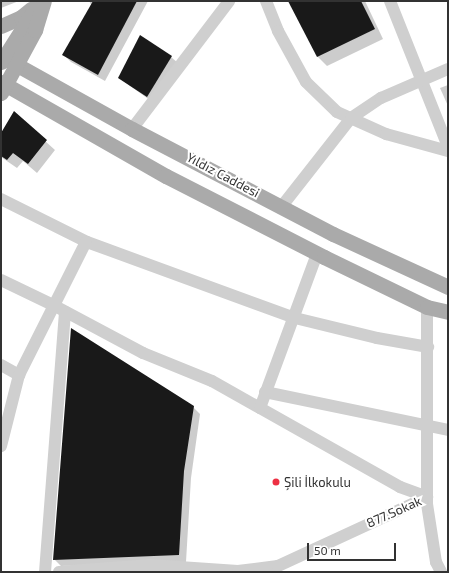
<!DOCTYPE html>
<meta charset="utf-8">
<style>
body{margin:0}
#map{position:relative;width:449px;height:573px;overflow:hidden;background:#fff;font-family:"Exo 2",sans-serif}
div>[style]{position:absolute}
.shadow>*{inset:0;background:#0003}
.building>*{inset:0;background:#191919}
.minor>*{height:12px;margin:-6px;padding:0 6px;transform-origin:6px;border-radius:6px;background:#cfcfcf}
.major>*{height:15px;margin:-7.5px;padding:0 7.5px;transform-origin:7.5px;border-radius:7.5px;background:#aaa}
.dots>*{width:11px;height:11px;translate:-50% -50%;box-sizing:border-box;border:2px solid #fff;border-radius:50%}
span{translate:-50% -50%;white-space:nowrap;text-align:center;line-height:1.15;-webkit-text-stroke:4px #fff;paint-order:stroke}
.street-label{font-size:13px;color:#323232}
.poi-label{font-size:13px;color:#323232}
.left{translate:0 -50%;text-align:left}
.frame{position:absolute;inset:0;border:2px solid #323232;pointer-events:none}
.scale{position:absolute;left:307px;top:543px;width:89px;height:18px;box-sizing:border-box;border:2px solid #323232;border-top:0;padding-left:5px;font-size:12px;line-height:14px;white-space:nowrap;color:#323232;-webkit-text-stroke:3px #fff;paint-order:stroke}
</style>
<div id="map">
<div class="shadow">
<div style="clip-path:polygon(1px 1px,19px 1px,1px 8px)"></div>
<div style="clip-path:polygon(89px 1px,148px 1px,105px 81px,71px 62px,64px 55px,92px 6px)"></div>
<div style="clip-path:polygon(289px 1px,365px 1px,383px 39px,327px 66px,318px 57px)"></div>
<div style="clip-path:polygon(171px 57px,178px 63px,154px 103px,119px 78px)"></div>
<div style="clip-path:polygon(448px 85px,448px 106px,440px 88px)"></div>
<div style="clip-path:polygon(14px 113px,55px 150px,37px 173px,23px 161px,17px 168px,1px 157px,1px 135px)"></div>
<div style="clip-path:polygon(193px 407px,200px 414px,191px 478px,186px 562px,61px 566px,54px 559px)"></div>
</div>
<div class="building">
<div style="clip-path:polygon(93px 1px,137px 1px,98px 75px,62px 55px)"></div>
<div style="clip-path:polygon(288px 1px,361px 1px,375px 29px,317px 57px)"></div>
<div style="clip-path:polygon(140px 35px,172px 56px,147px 97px,118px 78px)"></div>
<div style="clip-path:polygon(14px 111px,47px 140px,28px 164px,13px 153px,7px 160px,1px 156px,1px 133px)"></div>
<div style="clip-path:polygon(71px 328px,194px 406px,184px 471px,179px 555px,53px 560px)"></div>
</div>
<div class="minor">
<div style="left:266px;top:1px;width:32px;rotate:68deg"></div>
<div style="left:278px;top:31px;width:58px;rotate:61.2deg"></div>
<div style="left:306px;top:82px;width:43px;rotate:44.1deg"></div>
<div style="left:337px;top:112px;width:54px;rotate:24.2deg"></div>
<div style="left:386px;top:134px;width:64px;rotate:15.3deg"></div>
<div style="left:390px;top:1px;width:157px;rotate:68.3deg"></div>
<div style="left:132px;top:129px;width:161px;rotate:-52.8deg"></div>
<div style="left:1px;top:199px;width:96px;rotate:26.6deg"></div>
<div style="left:87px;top:242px;width:221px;rotate:20.1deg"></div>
<div style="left:295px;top:318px;width:84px;rotate:13.7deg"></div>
<div style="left:377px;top:338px;width:52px;rotate:10deg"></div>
<div style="left:282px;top:206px;width:112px;rotate:-51.9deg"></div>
<div style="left:351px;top:118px;width:36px;rotate:-34deg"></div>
<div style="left:381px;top:98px;width:73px;rotate:-23.4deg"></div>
<div style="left:1px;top:280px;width:60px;rotate:25.7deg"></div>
<div style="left:55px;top:306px;width:100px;rotate:28.1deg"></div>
<div style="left:143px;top:353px;width:74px;rotate:22.1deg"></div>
<div style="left:212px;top:381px;width:216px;rotate:29.4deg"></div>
<div style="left:400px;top:487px;width:29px;rotate:20deg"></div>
<div style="left:427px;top:307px;width:197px;rotate:90deg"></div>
<div style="left:427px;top:504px;width:59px;rotate:81.2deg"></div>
<div style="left:436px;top:562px;width:11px;rotate:63deg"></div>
<div style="left:1px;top:365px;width:21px;rotate:29deg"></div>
<div style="left:265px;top:392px;width:187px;rotate:11.7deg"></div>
<div style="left:260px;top:408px;width:164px;rotate:-69.7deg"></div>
<div style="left:1px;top:446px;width:73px;rotate:-75.8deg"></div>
<div style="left:19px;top:375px;width:149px;rotate:-63.3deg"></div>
<div style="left:45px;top:572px;width:261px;rotate:-85.6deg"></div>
<div style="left:59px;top:572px;width:91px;rotate:-4.4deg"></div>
<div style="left:150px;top:565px;width:88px;rotate:3.9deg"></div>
<div style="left:238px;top:571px;width:40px;rotate:-7.1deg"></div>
<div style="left:278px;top:566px;width:164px;rotate:-24.8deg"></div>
</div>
<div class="major">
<div style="left:1px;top:26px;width:22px;rotate:-24deg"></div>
<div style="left:21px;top:17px;width:13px;rotate:-39deg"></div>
<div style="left:1px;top:56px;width:150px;rotate:29.1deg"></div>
<div style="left:132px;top:129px;width:227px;rotate:27.6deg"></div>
<div style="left:333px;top:234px;width:127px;rotate:24.7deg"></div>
<div style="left:1px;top:62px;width:65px;rotate:-57.5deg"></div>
<div style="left:1px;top:82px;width:190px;rotate:29.7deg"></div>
<div style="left:166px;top:176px;width:178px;rotate:27.1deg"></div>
<div style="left:324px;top:257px;width:114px;rotate:25.9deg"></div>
<div style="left:427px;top:307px;width:22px;rotate:13deg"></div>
<div style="left:1px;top:93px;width:72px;rotate:-61.6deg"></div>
<div style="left:35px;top:30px;width:30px;rotate:-73deg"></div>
</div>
<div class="dots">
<div style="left:276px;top:482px;background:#ed3043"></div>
</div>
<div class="street-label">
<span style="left:223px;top:175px;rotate:28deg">Yıldız Caddesi</span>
<span style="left:394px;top:512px;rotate:-24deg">877.Sokak</span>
</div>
<div class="poi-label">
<span class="left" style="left:284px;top:482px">Şili İlkokulu</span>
</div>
<div class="frame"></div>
<div class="scale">50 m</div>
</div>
